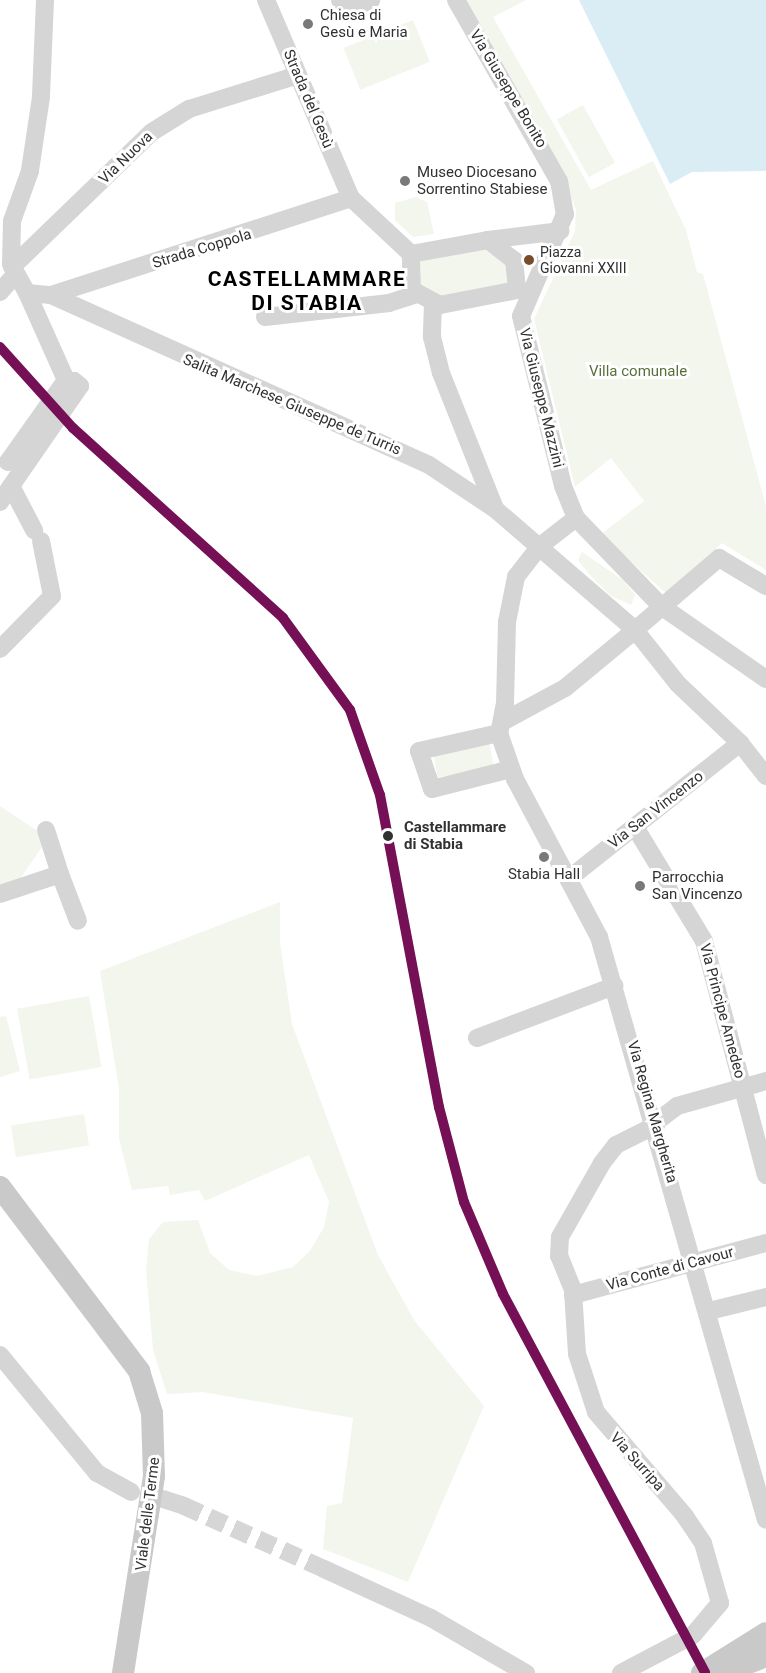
<!DOCTYPE html>
<meta charset="utf-8">
<style>
body{margin:0}
#map{position:relative;width:766px;height:1673px;overflow:hidden;background:#fff;font-family:Roboto,sans-serif}
div>[style]{position:absolute}
.green>*{inset:0;background:#f3f6ed;transform-origin:0 0}
.water>*{inset:0;background:#daecf4}
.minor-tunnel>*{height:18px;margin-top:-9px;transform-origin:0;background:repeating-linear-gradient(90deg,#d6d6d6 0 18px,transparent 0 27px)}
.minor>*{height:18px;margin:-9px;padding:0 9px;transform-origin:9px;border-radius:9px;background:#d5d5d5}
.major>*{height:22px;margin:-11px;padding:0 11px;transform-origin:11px;border-radius:11px;background:#c9c9c9}
.major-bridge>*{height:22px;margin:-11px;padding:0 11px;transform-origin:11px;border-radius:11px;background:#c9c9c9}
.rail-1>*{height:10px;margin:-5px;padding:0 5px;transform-origin:5px;border-radius:5px;background:#751056}
.dots>*{width:16px;height:16px;translate:-50% -50%;box-sizing:border-box;border:3px solid #fff;border-radius:50%}
span{translate:-50% -50%;white-space:nowrap;text-align:center;line-height:1.15;-webkit-text-stroke:6px #fff;paint-order:stroke}
.bus-label{font-size:14px;color:#313131}
.left{translate:0 -50%;text-align:left}
.poi-label{font-size:15px;color:#313131}
.street-label{font-size:15px;color:#313131}
.park-label{font-size:15px;color:#59703b}
.stop-label{font-size:15px;color:#313131;font-weight:700}
.district-label{font-size:21px;color:#000;font-weight:700;letter-spacing:1.5px}
</style>
<div id="map">
<div class="green">
<div style="clip-path:polygon(461px 0,526px 0,493px 17px,591px 190px,653px 161px,686px 230px,697px 272px,703px 274px,766px 506px,766px 570px,722px 543px,666px 593px,600px 535px,644px 501px,611px 458px,575px 487px,534px 319px,575px 231px,576px 210px,566px 183px)"></div>
<div style="left:413px;top:20px;width:45px;height:75px;rotate:68deg"></div>
<div style="left:583px;top:105px;width:66px;height:30px;rotate:61deg"></div>
<div style="clip-path:polygon(416px 197px,427px 202px,434px 234px,413px 237px,395px 220px,395px 203px)"></div>
<div style="clip-path:polygon(489px 247px,509px 264px,510px 289px,440px 302px,423px 296px,415px 279px,421px 257px)"></div>
<div style="clip-path:polygon(582px 552px,623px 580px,635px 595px,631px 605px,611px 596px,589px 574px,578px 560px)"></div>
<div style="left:489px;top:742px;width:25px;height:57px;rotate:79deg"></div>
<div style="clip-path:polygon(0 806px,48px 838px,18px 882px,0 889px)"></div>
<div style="clip-path:polygon(280px 902px,280px 943px,292px 1024px,378px 1255px,414px 1320px,484px 1406px,408px 1582px,323px 1549px,327px 1506px,342px 1503px,353px 1418px,203px 1392px,167px 1394px,153px 1350px,146px 1270px,149px 1239px,163px 1222px,198px 1220px,210px 1253px,229px 1270px,257px 1276px,293px 1267px,310px 1251px,324px 1227px,329px 1202px,309px 1155px,205px 1201px,199px 1190px,170px 1195px,168px 1186px,132px 1190px,119px 1138px,119px 1089px,100px 971px)"></div>
<div style="left:89px;top:996px;width:72px;height:73px;rotate:80deg"></div>
<div style="clip-path:polygon(6px 1016px,20px 1071px,0 1077px,0 1017px)"></div>
<div style="left:84px;top:1114px;width:32px;height:74px;rotate:81deg"></div>
</div>
<div class="water">
<div style="clip-path:polygon(579px 0,766px 0,766px 171px,692px 172px,670px 184px)"></div>
</div>
<div class="minor-tunnel">
<div style="left:184px;top:1506px;width:154px;rotate:24.2deg"></div>
</div>
<div class="minor">
<div style="left:45px;top:0;width:97px;rotate:92.4deg"></div>
<div style="left:41px;top:97px;width:75px;rotate:98.5deg"></div>
<div style="left:30px;top:171px;width:53px;rotate:109.8deg"></div>
<div style="left:12px;top:221px;width:43px;rotate:91.3deg"></div>
<div style="left:11px;top:264px;width:33px;rotate:61deg"></div>
<div style="left:27px;top:293px;width:24px;rotate:5deg"></div>
<div style="left:51px;top:295px;width:315px;rotate:-17.9deg"></div>
<div style="left:266px;top:0;width:215px;rotate:66.8deg"></div>
<div style="left:351px;top:198px;width:82px;rotate:43deg"></div>
<div style="left:340px;top:0;width:13px;rotate:42deg"></div>
<div style="left:350px;top:9px;width:23px;rotate:-23deg"></div>
<div style="left:456px;top:0;width:208px;rotate:60.4deg"></div>
<div style="left:559px;top:181px;width:34px;rotate:80deg"></div>
<div style="left:565px;top:214px;width:111px;rotate:113.3deg"></div>
<div style="left:521px;top:316px;width:175px;rotate:76.1deg"></div>
<div style="left:563px;top:486px;width:35px;rotate:68deg"></div>
<div style="left:576px;top:518px;width:122px;rotate:46deg"></div>
<div style="left:661px;top:606px;width:128px;rotate:34.8deg"></div>
<div style="left:488px;top:240px;width:33px;rotate:38deg"></div>
<div style="left:514px;top:260px;width:30px;rotate:84deg"></div>
<div style="left:517px;top:290px;width:78px;rotate:169deg"></div>
<div style="left:440px;top:305px;width:32px;rotate:-152deg"></div>
<div style="left:412px;top:290px;width:36px;rotate:-92deg"></div>
<div style="left:411px;top:254px;width:78px;rotate:-10.3deg"></div>
<div style="left:488px;top:240px;width:73px;rotate:-7.1deg"></div>
<div style="left:12px;top:267px;width:194px;rotate:-44deg"></div>
<div style="left:152px;top:132px;width:44px;rotate:-31.9deg"></div>
<div style="left:189px;top:109px;width:114px;rotate:-17.3deg"></div>
<div style="left:0;top:292px;width:23px;rotate:-49deg"></div>
<div style="left:51px;top:295px;width:414px;rotate:24.2deg"></div>
<div style="left:429px;top:465px;width:79px;rotate:33.7deg"></div>
<div style="left:495px;top:509px;width:185px;rotate:40.8deg"></div>
<div style="left:635px;top:630px;width:111px;rotate:-40.6deg"></div>
<div style="left:719px;top:558px;width:55px;rotate:30.8deg"></div>
<div style="left:433px;top:303px;width:34px;rotate:92deg"></div>
<div style="left:432px;top:337px;width:37px;rotate:76deg"></div>
<div style="left:441px;top:373px;width:146px;rotate:68.3deg"></div>
<div style="left:265px;top:317px;width:125px;rotate:-6.4deg"></div>
<div style="left:389px;top:303px;width:28px;rotate:-18deg"></div>
<div style="left:11px;top:486px;width:50px;rotate:62.4deg"></div>
<div style="left:0;top:502px;width:141px;rotate:-55.4deg"></div>
<div style="left:80px;top:386px;width:8px;rotate:-140deg"></div>
<div style="left:74px;top:381px;width:104px;rotate:129.2deg"></div>
<div style="left:8px;top:462px;width:100px;rotate:-54.7deg"></div>
<div style="left:66px;top:380px;width:95px;rotate:-114.1deg"></div>
<div style="left:576px;top:518px;width:46px;rotate:142.1deg"></div>
<div style="left:540px;top:546px;width:39px;rotate:128deg"></div>
<div style="left:516px;top:577px;width:46px;rotate:101.3deg"></div>
<div style="left:507px;top:622px;width:81px;rotate:91.4deg"></div>
<div style="left:505px;top:703px;width:31px;rotate:101deg"></div>
<div style="left:499px;top:733px;width:49px;rotate:70.8deg"></div>
<div style="left:515px;top:779px;width:179px;rotate:62deg"></div>
<div style="left:599px;top:937px;width:606px;rotate:74.02deg"></div>
<div style="left:0;top:649px;width:74px;rotate:-45.5deg"></div>
<div style="left:52px;top:596px;width:56px;rotate:-101.3deg"></div>
<div style="left:504px;top:721px;width:69px;rotate:-28.4deg"></div>
<div style="left:565px;top:688px;width:91px;rotate:-39.6deg"></div>
<div style="left:635px;top:630px;width:69px;rotate:51.5deg"></div>
<div style="left:678px;top:684px;width:86px;rotate:43.6deg"></div>
<div style="left:740px;top:743px;width:42px;rotate:51.8deg"></div>
<div style="left:499px;top:733px;width:82px;rotate:167.3deg"></div>
<div style="left:419px;top:751px;width:40px;rotate:71.1deg"></div>
<div style="left:432px;top:789px;width:81px;rotate:-14.2deg"></div>
<div style="left:635px;top:827px;width:133px;rotate:58.8deg"></div>
<div style="left:704px;top:941px;width:242px;rotate:75.2deg"></div>
<div style="left:46px;top:830px;width:46px;rotate:72.3deg"></div>
<div style="left:571px;top:877px;width:216px;rotate:-38.4deg"></div>
<div style="left:0;top:894px;width:63px;rotate:-18.4deg"></div>
<div style="left:60px;top:874px;width:50px;rotate:69deg"></div>
<div style="left:477px;top:1038px;width:147px;rotate:-20.8deg"></div>
<div style="left:656px;top:1122px;width:26px;rotate:-37deg"></div>
<div style="left:677px;top:1106px;width:92px;rotate:-15.7deg"></div>
<div style="left:573px;top:1295px;width:200px;rotate:-15.1deg"></div>
<div style="left:709px;top:1311px;width:59px;rotate:-13.8deg"></div>
<div style="left:0;top:1355px;width:153px;rotate:50.6deg"></div>
<div style="left:97px;top:1473px;width:39px;rotate:29deg"></div>
<div style="left:163px;top:1499px;width:22px;rotate:18deg"></div>
<div style="left:324px;top:1569px;width:118px;rotate:24.6deg"></div>
<div style="left:431px;top:1618px;width:110px;rotate:30.1deg"></div>
<div style="left:621px;top:1673px;width:81px;rotate:-27.8deg"></div>
<div style="left:693px;top:1635px;width:42px;rotate:-49.8deg"></div>
<div style="left:720px;top:1603px;width:62px;rotate:-105.8deg"></div>
<div style="left:703px;top:1543px;width:32px;rotate:-124deg"></div>
<div style="left:685px;top:1516px;width:137px;rotate:-130.6deg"></div>
<div style="left:596px;top:1412px;width:61px;rotate:-108.1deg"></div>
<div style="left:577px;top:1354px;width:64px;rotate:-93.6deg"></div>
<div style="left:573px;top:1290px;width:37px;rotate:-112deg"></div>
<div style="left:559px;top:1256px;width:19px;rotate:-87deg"></div>
<div style="left:560px;top:1237px;width:85px;rotate:-60.4deg"></div>
<div style="left:602px;top:1163px;width:23px;rotate:-52deg"></div>
<div style="left:616px;top:1145px;width:45px;rotate:-26.6deg"></div>
</div>
<div class="major">
<div style="left:0;top:1187px;width:231px;rotate:52.9deg"></div>
<div style="left:139px;top:1371px;width:44px;rotate:72.8deg"></div>
<div style="left:152px;top:1413px;width:63px;rotate:88.2deg"></div>
<div style="left:728px;top:1671px;width:41px;rotate:-21.5deg"></div>
<div style="left:123px;top:1673px;width:161px;rotate:-81.1deg"></div>
<div style="left:702px;top:1673px;width:75px;rotate:-32deg"></div>
</div>
<div class="major-bridge">
<div style="left:148px;top:1514px;width:38px;rotate:-81deg"></div>
</div>
<div class="rail-1">
<div style="left:0;top:347px;width:109px;rotate:48deg"></div>
<div style="left:73px;top:428px;width:283px;rotate:42.1deg"></div>
<div style="left:283px;top:618px;width:114px;rotate:53.9deg"></div>
<div style="left:350px;top:710px;width:90px;rotate:70.6deg"></div>
<div style="left:380px;top:795px;width:318px;rotate:79.3deg"></div>
<div style="left:439px;top:1107px;width:98px;rotate:75.3deg"></div>
<div style="left:464px;top:1202px;width:100px;rotate:67deg"></div>
<div style="left:503px;top:1294px;width:429px;rotate:61.9deg"></div>
</div>
<div class="dots">
<div style="left:308px;top:24px;background:#797979"></div>
<div style="left:405px;top:181px;background:#797979"></div>
<div style="left:529px;top:260px;background:#7a4b2a"></div>
<div style="left:388px;top:836px;background:#313131"></div>
<div style="left:544px;top:857px;background:#797979"></div>
<div style="left:640px;top:886px;background:#797979"></div>
</div>
<div class="bus-label">
<span class="left" style="left:540px;top:260px">Piazza<br>Giovanni XXIII</span>
</div>
<div class="poi-label">
<span class="left" style="left:320px;top:24px">Chiesa di<br>Gesù e Maria</span>
<span class="left" style="left:417px;top:181px">Museo Diocesano<br>Sorrentino Stabiese</span>
<span style="left:544px;top:875px">Stabia Hall</span>
<span class="left" style="left:652px;top:886px">Parrocchia<br>San Vincenzo</span>
</div>
<div class="street-label">
<span style="left:508px;top:89px;rotate:59deg">Via Giuseppe Bonito</span>
<span style="left:308px;top:99px;rotate:67deg">Strada del Gesù</span>
<span style="left:126px;top:158px;rotate:-44deg">Via Nuova</span>
<span style="left:202px;top:249px;rotate:-17deg">Strada Coppola</span>
<span style="left:541px;top:398px;rotate:76deg">Via Giuseppe Mazzini</span>
<span style="left:292px;top:405px;rotate:23deg">Salita Marchese Giuseppe de Turris</span>
<span style="left:656px;top:810px;rotate:-38deg">Via San Vincenzo</span>
<span style="left:722px;top:1011px;rotate:75deg">Via Principe Amedeo</span>
<span style="left:652px;top:1112px;rotate:74deg">Via Regina Margherita</span>
<span style="left:670px;top:1269px;rotate:-15deg">Via Conte di Cavour</span>
<span style="left:637px;top:1462px;rotate:48deg">Via Surripa</span>
<span style="left:148px;top:1514px;rotate:-83deg">Viale delle Terme</span>
</div>
<div class="park-label">
<span style="left:638px;top:372px">Villa comunale</span>
</div>
<div class="stop-label">
<span class="left" style="left:404px;top:836px">Castellammare<br>di Stabia</span>
</div>
<div class="district-label">
<span style="left:307px;top:291px">CASTELLAMMARE<br>DI STABIA</span>
</div>
</div>
